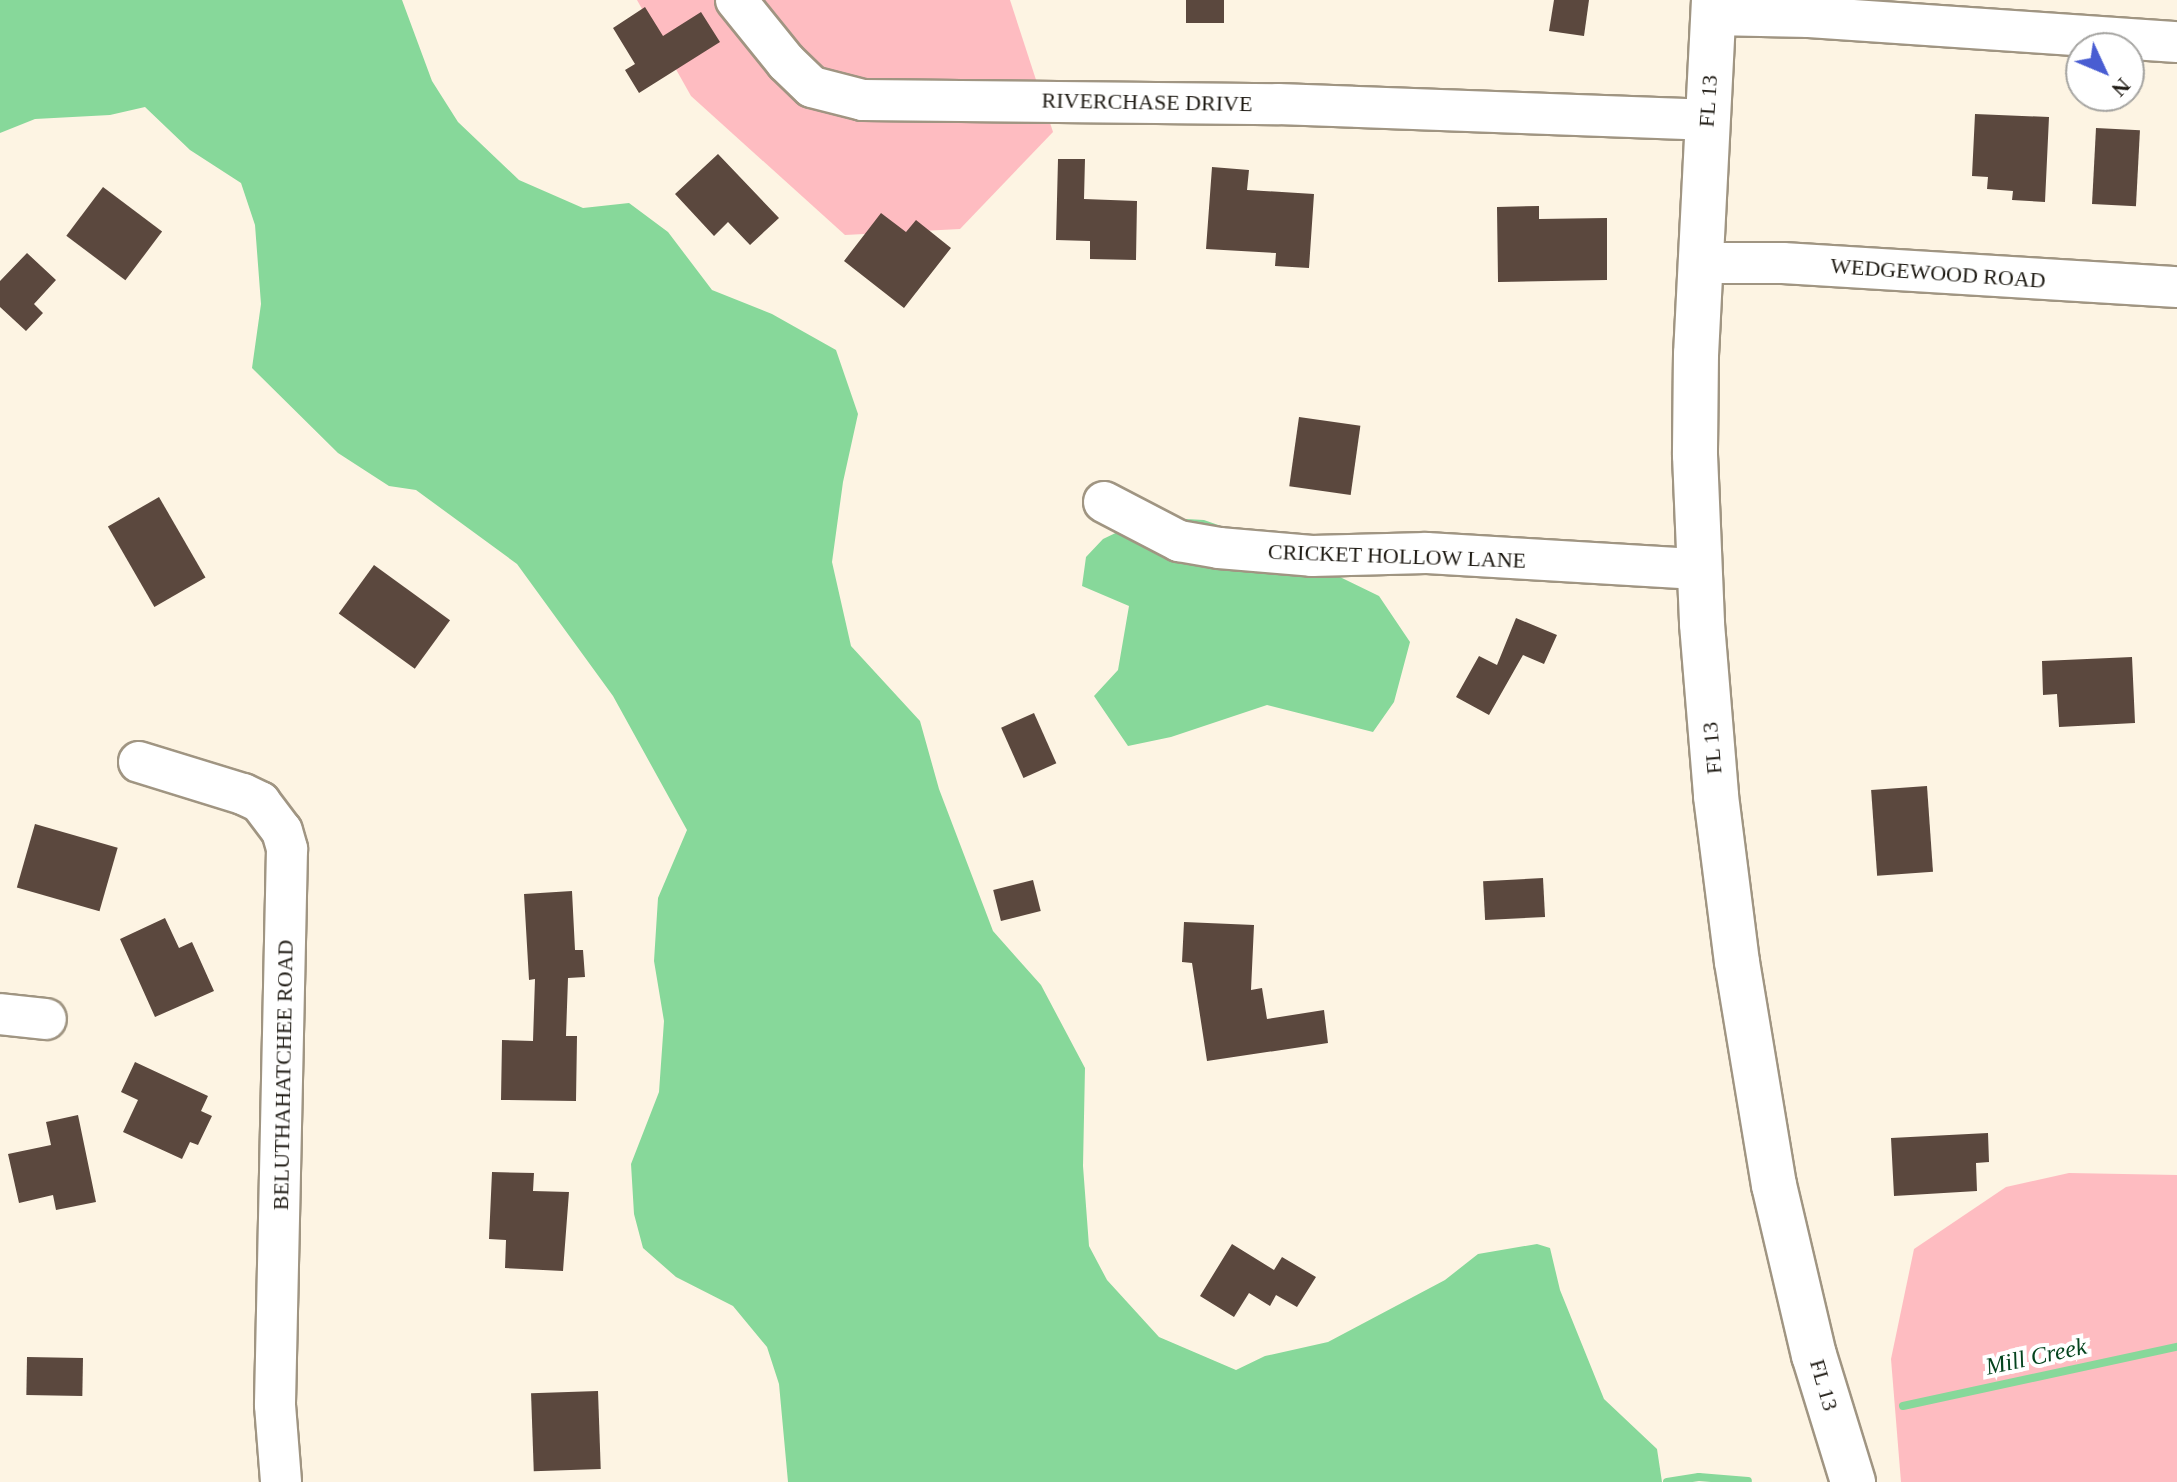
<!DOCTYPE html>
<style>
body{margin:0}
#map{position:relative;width:2177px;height:1482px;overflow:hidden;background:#fdf4e3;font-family:"Times New Roman",serif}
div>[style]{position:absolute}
.green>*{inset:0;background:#febcc1}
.water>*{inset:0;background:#87d89a}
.stream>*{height:8px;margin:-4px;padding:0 4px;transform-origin:4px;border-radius:4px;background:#87d89a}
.building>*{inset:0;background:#5b483e;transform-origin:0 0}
.roads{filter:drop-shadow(2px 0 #a09582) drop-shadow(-2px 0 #a09582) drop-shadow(0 2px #a09582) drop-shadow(0 -2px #a09582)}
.minor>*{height:40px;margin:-20px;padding:0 20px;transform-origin:20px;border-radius:20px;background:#fff}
.major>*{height:44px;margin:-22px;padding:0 22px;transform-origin:22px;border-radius:22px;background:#fff}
span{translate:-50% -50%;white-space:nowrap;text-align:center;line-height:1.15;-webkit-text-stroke:8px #fff;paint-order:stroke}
.street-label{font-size:22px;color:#1f1b14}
.water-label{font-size:24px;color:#05441e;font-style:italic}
.north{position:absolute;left:2065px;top:32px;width:80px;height:80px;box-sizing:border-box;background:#fff;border:2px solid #a5a4a1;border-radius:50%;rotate:134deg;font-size:22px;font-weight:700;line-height:32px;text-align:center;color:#1f1b14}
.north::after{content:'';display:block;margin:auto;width:28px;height:36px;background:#495dd2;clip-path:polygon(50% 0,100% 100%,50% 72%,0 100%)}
</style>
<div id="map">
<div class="green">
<div style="clip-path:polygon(637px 0,1010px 0,1053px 132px,960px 229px,845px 235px,691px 96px)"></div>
<div style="clip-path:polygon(2069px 1173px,2177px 1175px,2177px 1482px,1901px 1482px,1891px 1359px,1914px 1249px,2006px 1187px)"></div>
</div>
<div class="water">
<div style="clip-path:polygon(0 0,402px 0,432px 81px,458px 122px,519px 180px,583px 208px,629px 203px,668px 232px,712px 290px,772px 314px,836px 350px,858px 414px,843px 482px,832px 562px,851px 646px,920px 721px,939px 789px,993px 931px,1041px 985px,1085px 1068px,1083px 1166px,1089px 1246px,1107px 1280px,1159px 1337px,1236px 1370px,1265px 1356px,1328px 1342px,1445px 1280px,1478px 1254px,1537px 1244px,1550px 1248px,1560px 1290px,1604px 1399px,1657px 1449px,1662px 1482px,788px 1482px,779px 1384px,767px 1347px,733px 1306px,676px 1277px,643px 1248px,634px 1214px,631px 1164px,659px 1092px,664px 1021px,654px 961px,658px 898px,687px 830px,613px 696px,517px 564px,416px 490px,389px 486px,338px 453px,252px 368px,261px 304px,255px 225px,241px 183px,190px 150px,145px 107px,110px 115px,35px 119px,0 133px)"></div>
<div style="clip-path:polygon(1149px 517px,1204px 520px,1272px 544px,1379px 596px,1410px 642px,1394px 702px,1373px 732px,1267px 705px,1171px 737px,1128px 746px,1094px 696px,1118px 670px,1129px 606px,1082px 586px,1086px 557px,1103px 539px)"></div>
</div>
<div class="stream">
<div style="left:1903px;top:1406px;width:280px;rotate:-12.2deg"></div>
<div style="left:1667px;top:1482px;width:32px;rotate:-9deg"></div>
<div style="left:1699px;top:1477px;width:49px;rotate:4.7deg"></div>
</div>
<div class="building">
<div style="left:1186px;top:0;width:38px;height:23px"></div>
<div style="clip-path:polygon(1554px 0,1589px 0,1584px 36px,1549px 31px)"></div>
<div style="clip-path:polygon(645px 7px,663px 36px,701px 12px,720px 42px,639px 93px,625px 70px,635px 64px,613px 28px)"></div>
<div style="clip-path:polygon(1975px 114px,2049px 117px,2045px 202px,2012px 200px,2013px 191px,1987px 189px,1988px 177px,1972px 176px)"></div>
<div style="left:2096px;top:128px;width:44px;height:76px;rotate:3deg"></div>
<div style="clip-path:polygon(718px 154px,779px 218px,750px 245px,728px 222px,714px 236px,675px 194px)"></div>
<div style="clip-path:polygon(1058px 159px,1085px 159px,1084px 199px,1137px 201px,1136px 260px,1090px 259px,1090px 241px,1056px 240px)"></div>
<div style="clip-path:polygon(1212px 167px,1249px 170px,1247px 190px,1314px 194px,1309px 268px,1275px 266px,1276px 253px,1206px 249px)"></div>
<div style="left:103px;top:187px;width:74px;height:61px;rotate:37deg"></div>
<div style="clip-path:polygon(1539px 206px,1539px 219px,1607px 218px,1607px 280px,1498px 282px,1497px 207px)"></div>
<div style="clip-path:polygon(881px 213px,906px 232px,916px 220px,951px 248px,904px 308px,844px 261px)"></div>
<div style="clip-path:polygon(27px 253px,56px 280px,34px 304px,43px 313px,26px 331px,0 307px,0 281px)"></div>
<div style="left:1299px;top:417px;width:62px;height:70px;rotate:8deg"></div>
<div style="left:159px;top:497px;width:93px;height:59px;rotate:60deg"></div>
<div style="left:374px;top:565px;width:94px;height:60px;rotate:36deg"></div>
<div style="clip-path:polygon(1516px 618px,1557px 635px,1544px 664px,1523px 655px,1489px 715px,1456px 697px,1479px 656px,1497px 665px)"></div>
<div style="clip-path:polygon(2132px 657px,2135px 723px,2059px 727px,2057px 694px,2043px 695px,2042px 661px)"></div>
<div style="left:1034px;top:713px;width:55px;height:36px;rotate:66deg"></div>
<div style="left:1927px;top:786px;width:86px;height:56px;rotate:86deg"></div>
<div style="left:35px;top:824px;width:86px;height:66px;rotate:16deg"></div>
<div style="left:1543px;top:878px;width:39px;height:60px;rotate:87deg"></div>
<div style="left:1033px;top:880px;width:32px;height:41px;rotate:76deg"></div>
<div style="clip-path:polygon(572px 891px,575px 950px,583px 950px,585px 977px,568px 978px,566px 1036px,577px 1036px,576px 1101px,501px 1100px,502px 1040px,533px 1041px,535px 979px,529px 980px,524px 894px)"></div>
<div style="clip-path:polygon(165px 918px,179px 948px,192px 942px,214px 991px,155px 1017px,120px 939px)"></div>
<div style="clip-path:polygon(1184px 922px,1254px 925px,1251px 990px,1262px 988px,1267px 1019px,1324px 1010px,1328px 1043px,1207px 1061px,1192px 963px,1182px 962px)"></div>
<div style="clip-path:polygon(135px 1062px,208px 1096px,201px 1111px,212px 1116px,198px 1145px,190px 1142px,182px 1159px,123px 1132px,138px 1100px,121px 1092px)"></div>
<div style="clip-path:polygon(78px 1115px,96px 1202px,56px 1210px,53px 1195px,19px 1203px,8px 1154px,51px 1145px,46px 1122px)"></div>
<div style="clip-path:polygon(1988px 1133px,1989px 1162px,1976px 1163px,1977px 1191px,1894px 1196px,1891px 1138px)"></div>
<div style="clip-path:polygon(492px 1172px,534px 1173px,533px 1191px,569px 1192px,563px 1271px,505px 1268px,506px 1240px,489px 1239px)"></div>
<div style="clip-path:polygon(1232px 1244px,1274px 1270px,1282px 1257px,1316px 1277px,1297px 1307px,1276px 1295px,1270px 1306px,1249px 1293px,1234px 1317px,1200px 1296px)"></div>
<div style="left:27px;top:1357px;width:56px;height:38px;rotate:1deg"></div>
<div style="left:598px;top:1391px;width:78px;height:67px;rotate:88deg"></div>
</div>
<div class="roads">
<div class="minor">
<div style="left:736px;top:0;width:80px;rotate:51.1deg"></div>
<div style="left:786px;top:62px;width:36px;rotate:44deg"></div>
<div style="left:812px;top:87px;width:53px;rotate:14.3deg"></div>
<div style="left:863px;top:100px;width:415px;rotate:0.6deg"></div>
<div style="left:1278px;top:104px;width:428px;rotate:2.1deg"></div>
<div style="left:1713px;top:15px;width:96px;rotate:1.2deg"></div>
<div style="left:1809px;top:17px;width:369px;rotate:3.9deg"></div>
<div style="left:1699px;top:263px;width:84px"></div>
<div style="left:1783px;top:263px;width:395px;rotate:3.5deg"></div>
<div style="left:1104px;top:502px;width:85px;rotate:27.5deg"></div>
<div style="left:1179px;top:541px;width:41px;rotate:9.9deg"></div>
<div style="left:1219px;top:548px;width:93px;rotate:4.9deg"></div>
<div style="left:1312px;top:556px;width:114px;rotate:-1.5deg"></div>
<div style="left:1426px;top:553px;width:273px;rotate:3.4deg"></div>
<div style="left:139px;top:762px;width:109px;rotate:17.1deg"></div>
<div style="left:243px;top:794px;width:19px;rotate:25deg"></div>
<div style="left:260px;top:802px;width:36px;rotate:53deg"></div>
<div style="left:282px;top:831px;width:19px;rotate:74deg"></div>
<div style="left:287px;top:849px;width:556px;rotate:91.24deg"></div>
<div style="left:275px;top:1405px;width:77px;rotate:85.5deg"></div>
<div style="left:0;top:1014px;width:46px;rotate:6.2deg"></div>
</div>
<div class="major">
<div style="left:1714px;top:0;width:354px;rotate:92.9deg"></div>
<div style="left:1696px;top:354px;width:101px;rotate:90.6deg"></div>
<div style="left:1695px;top:455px;width:169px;rotate:87.6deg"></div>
<div style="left:1702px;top:624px;width:173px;rotate:85.3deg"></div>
<div style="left:1716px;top:796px;width:167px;rotate:82.8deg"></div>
<div style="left:1737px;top:962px;width:226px;rotate:80.6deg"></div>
<div style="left:1774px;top:1185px;width:175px;rotate:76.8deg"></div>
<div style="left:1814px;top:1355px;width:133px;rotate:72.9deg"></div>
</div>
</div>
<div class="street-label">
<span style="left:1708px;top:101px;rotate:-86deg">FL 13</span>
<span style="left:1147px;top:102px;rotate:1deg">RIVERCHASE DRIVE</span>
<span style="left:1938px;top:273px;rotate:4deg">WEDGEWOOD ROAD</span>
<span style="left:1397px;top:556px;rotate:2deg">CRICKET HOLLOW LANE</span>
<span style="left:1712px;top:748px;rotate:-95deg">FL 13</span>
<span style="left:283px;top:1075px;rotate:-89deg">BELUTHAHATCHEE ROAD</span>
<span style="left:1824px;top:1385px;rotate:74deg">FL 13</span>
</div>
<div class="water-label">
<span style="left:2036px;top:1357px;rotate:-12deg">Mill Creek</span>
</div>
<div class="north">N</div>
</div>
